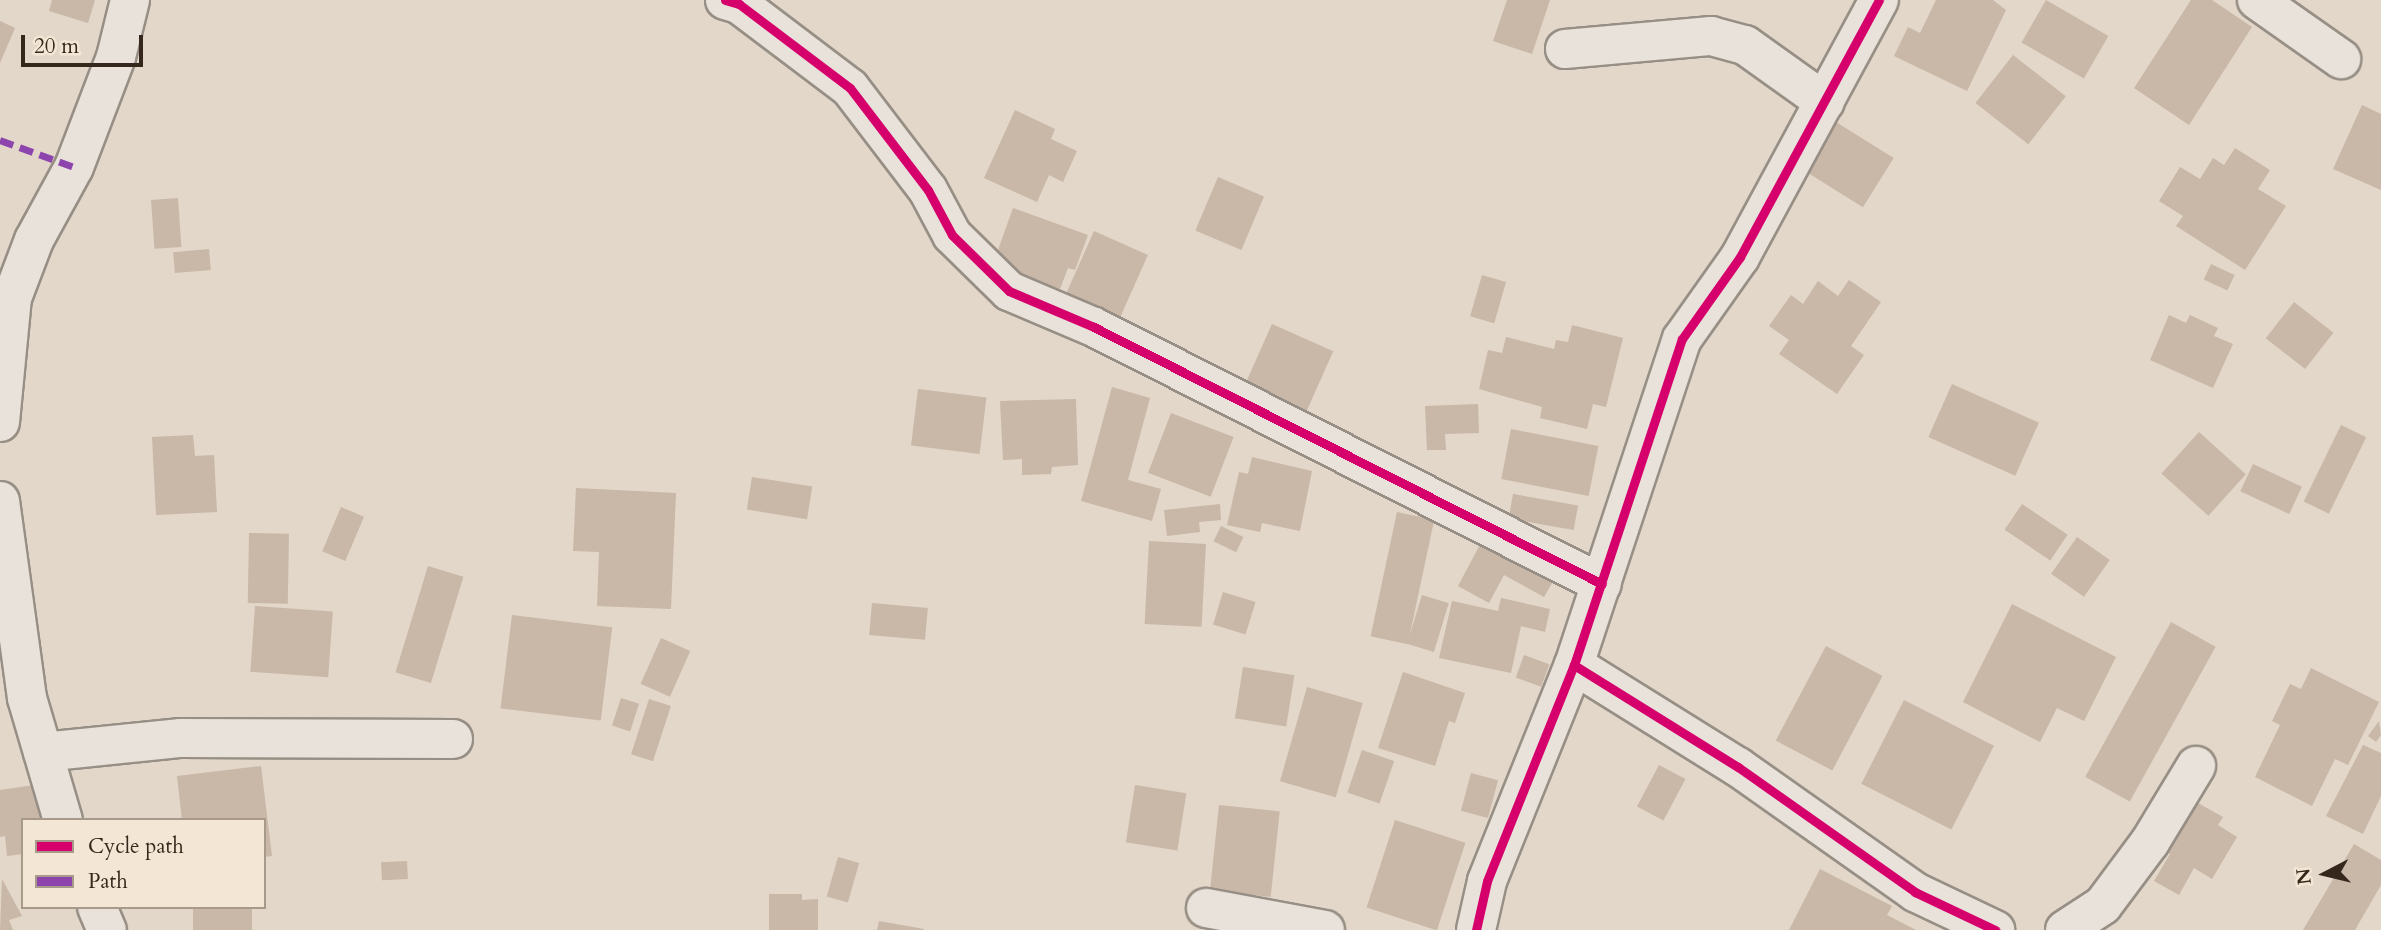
<!DOCTYPE html>
<style>
body{margin:0}
#map{position:relative;width:2381px;height:930px;overflow:hidden;background:#e2d7c8;font-family:Cardo,serif}
div>[style]{position:absolute}
.building>*{inset:0;background:#c9b7a8;transform-origin:0 0}
.roads{filter:drop-shadow(2px 0 #978f85) drop-shadow(-2px 0 #978f85) drop-shadow(0 2px #978f85) drop-shadow(0 -2px #978f85)}
.minor>*{height:38px;margin:-19px;padding:0 19px;transform-origin:19px;border-radius:19px;background:#e8e2db}
.quiet>*{height:7px;margin-top:-3.5px;transform-origin:0;background:repeating-linear-gradient(90deg,#8e44ad 0 14px,transparent 0 21px)}
.cycleway>*{height:9px;margin:-4.5px;padding:0 4.5px;transform-origin:4.5px;border-radius:4.5px;background:#d6006c}
span{translate:-50% -50%;white-space:nowrap;text-align:center;line-height:1.15;-webkit-text-stroke:5px #f3e6d4;paint-order:stroke}
.legend{position:absolute;left:21px;top:818px;width:245px;height:91px;box-sizing:border-box;background:#f3e6d4;border:2px solid #a79a8a;margin:0;padding:9px 12px;list-style:none;font-size:21px;color:#36271c}
.legend li{display:flex;align-items:center;gap:14px;height:35px}
.legend b{width:35px;border:2px solid #a79a8a}
.north{position:absolute;left:2290px;top:839px;width:70px;height:70px;-webkit-text-stroke:5px #f3e6d4;paint-order:stroke;rotate:263deg;font-size:19px;font-weight:700;line-height:28px;text-align:center;color:#36271c}
.north::after{content:'';display:block;margin:auto;width:24px;height:32px;background:#36271c;clip-path:polygon(50% 0,100% 100%,50% 72%,0 100%)}
.scale{position:absolute;left:21px;top:35px;width:122px;height:32px;box-sizing:border-box;border:4px solid #36271c;border-top:0;padding-left:9px;font-size:21px;line-height:24px;white-space:nowrap;color:#36271c;-webkit-text-stroke:5px #f3e6d4;paint-order:stroke}
</style>
<div id="map">
<div class="building">
<div style="clip-path:polygon(52px 0,95px 0,88px 23px,49px 11px)"></div>
<div style="clip-path:polygon(1507px 0,1550px 0,1532px 54px,1493px 41px)"></div>
<div style="clip-path:polygon(1936px 0,1993px 0,2006px 10px,1967px 91px,1894px 56px,1908px 27px,1920px 33px)"></div>
<div style="left:2046px;top:0;width:72px;height:49px;rotate:30deg"></div>
<div style="clip-path:polygon(2191px 0,2212px 0,2252px 27px,2189px 125px,2134px 88px)"></div>
<div style="clip-path:polygon(0 21px,15px 28px,0 63px)"></div>
<div style="left:2013px;top:55px;width:67px;height:61px;rotate:38deg"></div>
<div style="clip-path:polygon(2362px 105px,2381px 114px,2381px 190px,2333px 169px)"></div>
<div style="clip-path:polygon(1015px 110px,1055px 129px,1051px 139px,1077px 151px,1063px 182px,1049px 175px,1037px 202px,984px 178px)"></div>
<div style="left:1836px;top:122px;width:68px;height:58px;rotate:32deg"></div>
<div style="clip-path:polygon(2235px 148px,2270px 170px,2258px 189px,2286px 206px,2245px 270px,2176px 226px,2183px 216px,2159px 201px,2180px 167px,2200px 179px,2213px 158px,2224px 165px)"></div>
<div style="left:1218px;top:177px;width:50px;height:58px;rotate:23deg"></div>
<div style="left:178px;top:198px;width:49px;height:27px;rotate:86deg"></div>
<div style="clip-path:polygon(1013px 208px,1088px 235px,1075px 270px,1068px 268px,1060px 289px,993px 264px)"></div>
<div style="left:1094px;top:231px;width:59px;height:82px;rotate:24deg"></div>
<div style="left:209px;top:249px;width:21px;height:36px;rotate:85deg"></div>
<div style="left:2211px;top:264px;width:26px;height:17px;rotate:25deg"></div>
<div style="left:1482px;top:275px;width:25px;height:43px;rotate:16deg"></div>
<div style="clip-path:polygon(1849px 280px,1881px 302px,1851px 346px,1864px 355px,1837px 394px,1779px 354px,1789px 340px,1769px 326px,1791px 295px,1803px 304px,1818px 281px,1838px 296px)"></div>
<div style="left:2294px;top:302px;width:50px;height:46px;rotate:38deg"></div>
<div style="clip-path:polygon(2169px 315px,2186px 323px,2190px 315px,2218px 328px,2214px 336px,2233px 344px,2213px 388px,2150px 360px)"></div>
<div style="left:1272px;top:324px;width:67px;height:67px;rotate:24deg"></div>
<div style="clip-path:polygon(1572px 325px,1623px 338px,1606px 407px,1593px 404px,1587px 429px,1540px 418px,1542px 407px,1479px 389px,1488px 350px,1502px 353px,1506px 337px,1554px 349px,1556px 340px,1568px 342px)"></div>
<div style="left:1952px;top:384px;width:95px;height:58px;rotate:24deg"></div>
<div style="clip-path:polygon(1112px 387px,1150px 398px,1128px 480px,1161px 489px,1152px 521px,1081px 501px)"></div>
<div style="left:918px;top:389px;width:69px;height:57px;rotate:7deg"></div>
<div style="clip-path:polygon(1076px 399px,1078px 465px,1052px 467px,1051px 474px,1022px 475px,1022px 459px,1003px 460px,1000px 401px)"></div>
<div style="clip-path:polygon(1478px 404px,1479px 433px,1445px 434px,1446px 450px,1427px 450px,1425px 406px)"></div>
<div style="left:1171px;top:413px;width:67px;height:64px;rotate:21deg"></div>
<div style="left:2341px;top:425px;width:28px;height:85px;rotate:26deg"></div>
<div style="left:1511px;top:429px;width:89px;height:51px;rotate:11deg"></div>
<div style="left:2199px;top:432px;width:63px;height:56px;rotate:42deg"></div>
<div style="clip-path:polygon(193px 435px,195px 456px,214px 455px,217px 512px,156px 515px,152px 437px)"></div>
<div style="clip-path:polygon(1252px 457px,1312px 471px,1300px 531px,1262px 523px,1260px 532px,1227px 525px,1239px 472px,1248px 474px)"></div>
<div style="left:2253px;top:464px;width:54px;height:30px;rotate:25deg"></div>
<div style="left:752px;top:477px;width:61px;height:33px;rotate:9deg"></div>
<div style="clip-path:polygon(576px 488px,676px 493px,671px 609px,597px 606px,599px 552px,573px 551px)"></div>
<div style="left:1513px;top:494px;width:66px;height:25px;rotate:10deg"></div>
<div style="clip-path:polygon(1220px 504px,1221px 520px,1199px 522px,1200px 532px,1167px 536px,1164px 510px)"></div>
<div style="left:2022px;top:504px;width:55px;height:31px;rotate:34deg"></div>
<div style="left:341px;top:507px;width:25px;height:48px;rotate:23deg"></div>
<div style="left:1397px;top:512px;width:38px;height:127px;rotate:12deg"></div>
<div style="left:1221px;top:526px;width:25px;height:17px;rotate:26deg"></div>
<div style="left:249px;top:533px;width:40px;height:70px;rotate:1deg"></div>
<div style="clip-path:polygon(1484px 537px,1556px 576px,1544px 597px,1504px 575px,1489px 603px,1458px 586px)"></div>
<div style="left:2077px;top:537px;width:40px;height:45px;rotate:35deg"></div>
<div style="left:1149px;top:541px;width:57px;height:83px;rotate:3deg"></div>
<div style="left:428px;top:566px;width:37px;height:111px;rotate:17deg"></div>
<div style="left:1223px;top:592px;width:34px;height:34px;rotate:17deg"></div>
<div style="left:1422px;top:595px;width:28px;height:51px;rotate:17deg"></div>
<div style="clip-path:polygon(1501px 598px,1550px 609px,1545px 632px,1521px 626px,1511px 673px,1439px 658px,1452px 601px,1498px 611px)"></div>
<div style="left:872px;top:603px;width:56px;height:32px;rotate:5deg"></div>
<div style="clip-path:polygon(2012px 604px,2116px 657px,2084px 721px,2057px 708px,2040px 742px,1963px 702px)"></div>
<div style="left:255px;top:606px;width:78px;height:66px;rotate:4deg"></div>
<div style="left:512px;top:615px;width:101px;height:94px;rotate:7deg"></div>
<div style="left:2171px;top:622px;width:51px;height:177px;rotate:29deg"></div>
<div style="left:661px;top:638px;width:32px;height:50px;rotate:24deg"></div>
<div style="left:1826px;top:646px;width:64px;height:107px;rotate:28deg"></div>
<div style="left:1524px;top:655px;width:27px;height:24px;rotate:20deg"></div>
<div style="left:1243px;top:667px;width:52px;height:52px;rotate:9deg"></div>
<div style="clip-path:polygon(2311px 668px,2379px 702px,2348px 765px,2335px 759px,2312px 806px,2255px 777px,2280px 725px,2272px 721px,2290px 684px,2301px 689px)"></div>
<div style="clip-path:polygon(1403px 672px,1465px 693px,1455px 723px,1449px 721px,1435px 766px,1378px 748px)"></div>
<div style="left:1307px;top:687px;width:58px;height:98px;rotate:16deg"></div>
<div style="left:621px;top:698px;width:19px;height:29px;rotate:18deg"></div>
<div style="left:649px;top:699px;width:23px;height:58px;rotate:18deg"></div>
<div style="left:1904px;top:700px;width:101px;height:94px;rotate:27deg"></div>
<div style="clip-path:polygon(2379px 721px,2381px 735px,2376px 742px,2368px 736px)"></div>
<div style="clip-path:polygon(2363px 745px,2381px 753px,2381px 796px,2363px 834px,2326px 816px)"></div>
<div style="left:1362px;top:750px;width:34px;height:45px;rotate:19deg"></div>
<div style="left:1659px;top:765px;width:30px;height:47px;rotate:28deg"></div>
<div style="clip-path:polygon(261px 766px,272px 856px,264px 857px,264px 820px,182px 820px,177px 776px)"></div>
<div style="left:1471px;top:773px;width:28px;height:39px;rotate:15deg"></div>
<div style="clip-path:polygon(41px 784px,47px 820px,23px 820px,23px 854px,7px 856px,5px 836px,0 837px,0 790px)"></div>
<div style="left:1135px;top:785px;width:52px;height:58px;rotate:9deg"></div>
<div style="clip-path:polygon(2198px 803px,2223px 817px,2218px 825px,2237px 837px,2212px 879px,2194px 868px,2179px 895px,2154px 881px,2170px 854px,2159px 847px,2185px 805px,2194px 810px)"></div>
<div style="left:1219px;top:805px;width:61px;height:86px;rotate:6deg"></div>
<div style="left:1395px;top:820px;width:74px;height:92px;rotate:18deg"></div>
<div style="clip-path:polygon(2354px 844px,2381px 860px,2381px 885px,2355px 930px,2303px 930px)"></div>
<div style="left:838px;top:857px;width:22px;height:41px;rotate:16deg"></div>
<div style="left:407px;top:861px;width:18px;height:26px;rotate:87deg"></div>
<div style="clip-path:polygon(1820px 869px,1892px 906px,1887px 915px,1916px 930px,1789px 930px)"></div>
<div style="clip-path:polygon(2px 879px,22px 916px,9px 920px,13px 930px,0 930px)"></div>
<div style="clip-path:polygon(769px 894px,802px 894px,802px 900px,818px 899px,818px 930px,769px 930px)"></div>
<div style="left:193px;top:907px;width:59px;height:23px"></div>
<div style="clip-path:polygon(879px 921px,924px 929px,924px 930px,877px 930px)"></div>
</div>
<div class="roads">
<div class="minor">
<div style="left:725px;top:0;width:15px;rotate:16deg"></div>
<div style="left:739px;top:4px;width:139px;rotate:37.1deg"></div>
<div style="left:850px;top:88px;width:128px;rotate:52.6deg"></div>
<div style="left:928px;top:190px;width:51px;rotate:61.9deg"></div>
<div style="left:952px;top:235px;width:80px;rotate:44.5deg"></div>
<div style="left:1009px;top:291px;width:92px;rotate:23deg"></div>
<div style="left:1094px;top:327px;width:569px;rotate:26.84deg"></div>
<div style="left:2257px;top:0;width:103px;rotate:35.1deg"></div>
<div style="left:1565px;top:49px;width:147px;rotate:-5.1deg"></div>
<div style="left:1711px;top:36px;width:35px;rotate:15deg"></div>
<div style="left:1745px;top:45px;width:98px;rotate:35.5deg"></div>
<div style="left:0;top:422px;width:125px;rotate:-84.5deg"></div>
<div style="left:12px;top:298px;width:62px;rotate:-69.2deg"></div>
<div style="left:34px;top:240px;width:83px;rotate:-61.3deg"></div>
<div style="left:74px;top:167px;width:118px;rotate:-69.1deg"></div>
<div style="left:116px;top:57px;width:59px;rotate:-76.2deg"></div>
<div style="left:0;top:501px;width:199px;rotate:82.2deg"></div>
<div style="left:27px;top:698px;width:127px;rotate:73.6deg"></div>
<div style="left:1574px;top:665px;width:193px;rotate:31.9deg"></div>
<div style="left:1738px;top:767px;width:217px;rotate:35.2deg"></div>
<div style="left:1915px;top:892px;width:89px;rotate:25.4deg"></div>
<div style="left:43px;top:752px;width:139px;rotate:-5.8deg"></div>
<div style="left:181px;top:738px;width:272px;rotate:0.2deg"></div>
<div style="left:97px;top:907px;width:25px;rotate:67deg"></div>
<div style="left:1206px;top:908px;width:121px;rotate:10.5deg"></div>
<div style="left:1476px;top:930px;width:50px;rotate:-77.3deg"></div>
<div style="left:1487px;top:881px;width:233px;rotate:-68.1deg"></div>
<div style="left:1574px;top:665px;width:343px;rotate:-71.7deg"></div>
<div style="left:1682px;top:339px;width:100px;rotate:-54.7deg"></div>
<div style="left:1740px;top:257px;width:292px;rotate:-61.6deg"></div>
<div style="left:2065px;top:930px;width:45px;rotate:-33.3deg"></div>
<div style="left:2103px;top:905px;width:79px;rotate:-53.3deg"></div>
<div style="left:2150px;top:842px;width:89px;rotate:-58.8deg"></div>
</div>
</div>
<div class="quiet">
<div style="left:0;top:140px;width:79px;rotate:20deg"></div>
</div>
<div class="cycleway">
<div style="left:725px;top:0;width:15px;rotate:16deg"></div>
<div style="left:739px;top:4px;width:139px;rotate:37.1deg"></div>
<div style="left:850px;top:88px;width:128px;rotate:52.6deg"></div>
<div style="left:928px;top:190px;width:51px;rotate:61.9deg"></div>
<div style="left:952px;top:235px;width:80px;rotate:44.5deg"></div>
<div style="left:1009px;top:291px;width:92px;rotate:23deg"></div>
<div style="left:1094px;top:327px;width:569px;rotate:26.84deg"></div>
<div style="left:1574px;top:665px;width:193px;rotate:31.9deg"></div>
<div style="left:1738px;top:767px;width:217px;rotate:35.2deg"></div>
<div style="left:1915px;top:892px;width:89px;rotate:25.4deg"></div>
<div style="left:1476px;top:930px;width:50px;rotate:-77.3deg"></div>
<div style="left:1487px;top:881px;width:233px;rotate:-68.1deg"></div>
<div style="left:1574px;top:665px;width:343px;rotate:-71.7deg"></div>
<div style="left:1682px;top:339px;width:100px;rotate:-54.7deg"></div>
<div style="left:1740px;top:257px;width:292px;rotate:-61.6deg"></div>
</div>
<ul class="legend">
<li><b style="height:9px;background:#d6006c"></b>Cycle path</li>
<li><b style="height:9px;background:#8e44ad"></b>Path</li>
</ul>
<div class="north">N</div>
<div class="scale">20 m</div>
</div>
